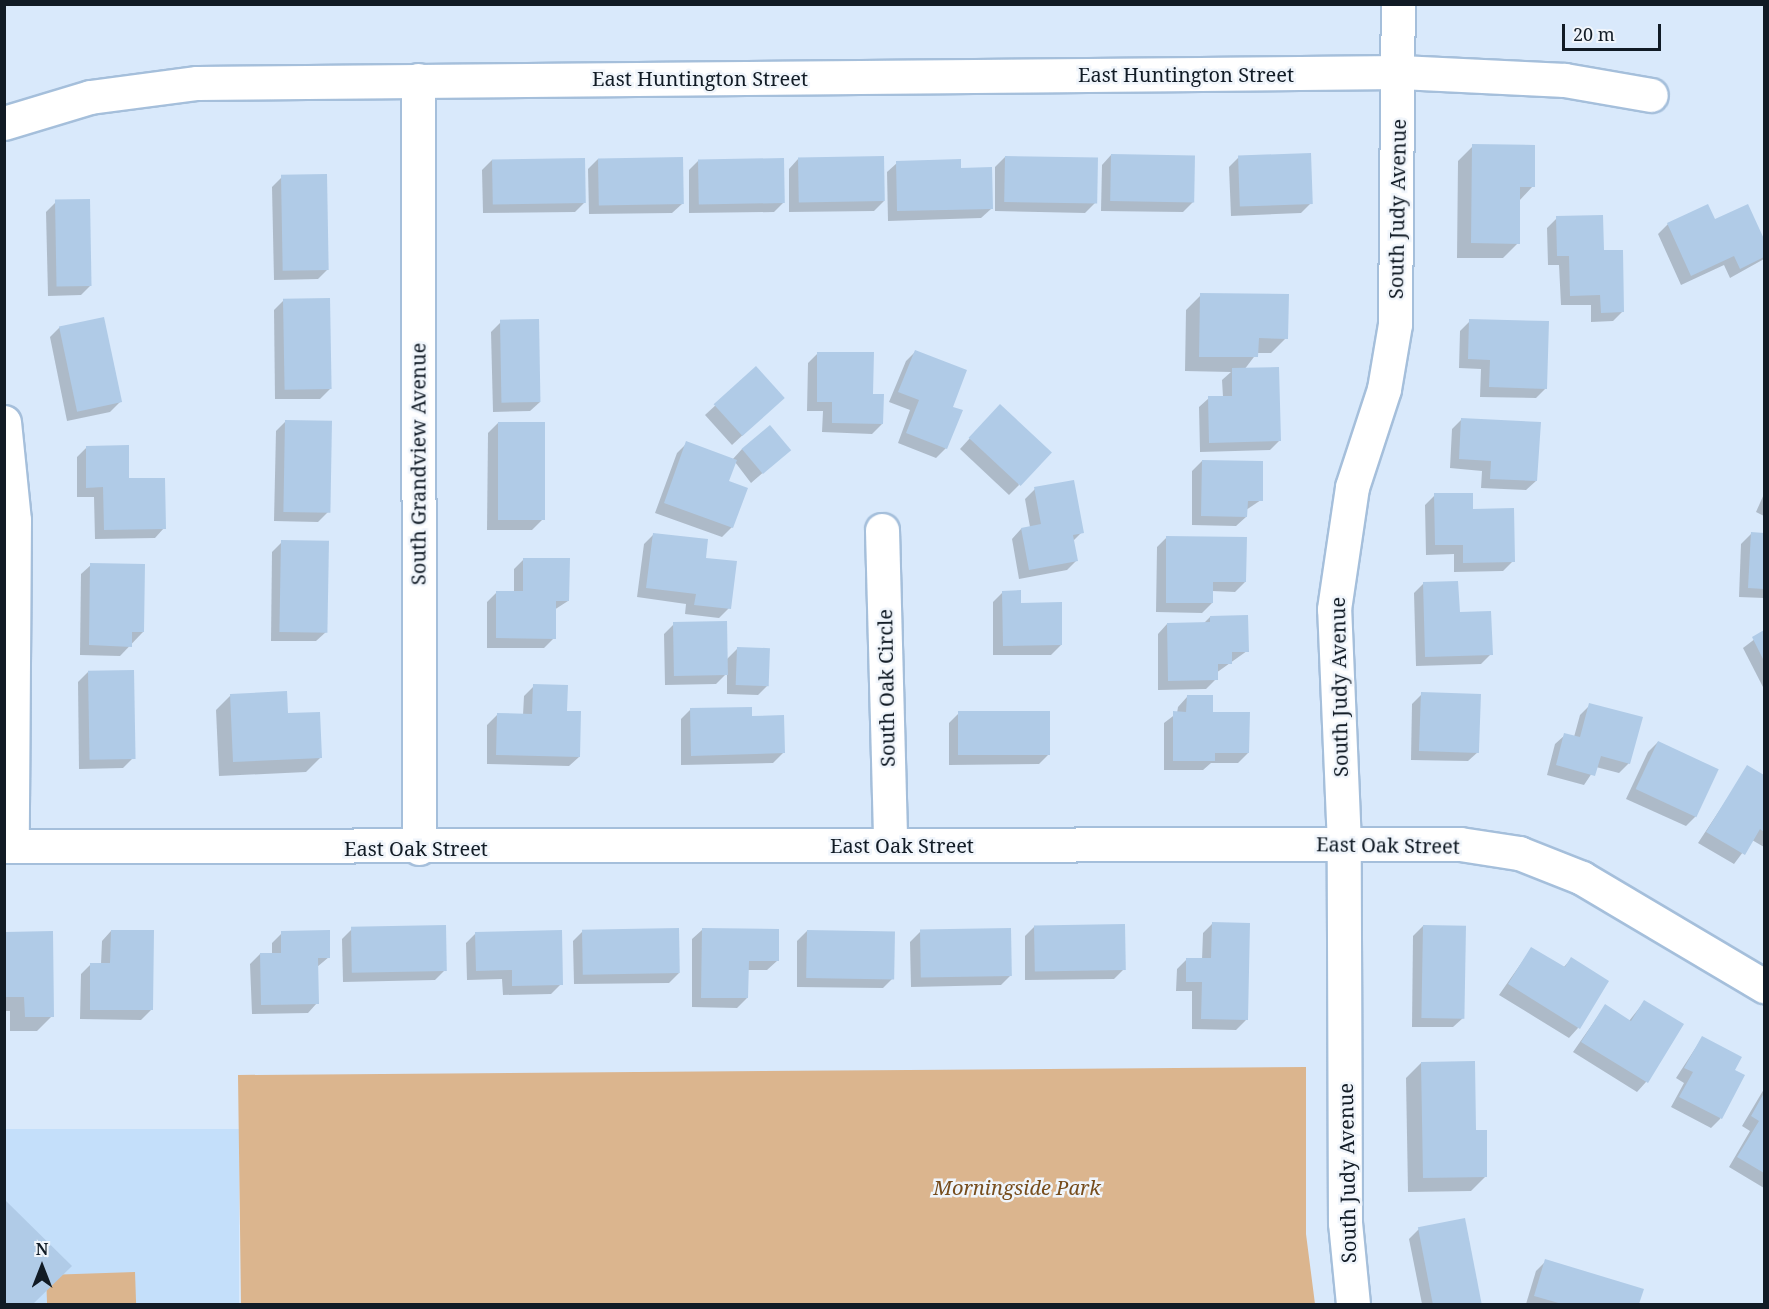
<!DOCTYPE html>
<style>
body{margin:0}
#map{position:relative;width:1769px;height:1309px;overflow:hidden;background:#d9e9fb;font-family:"Noto Serif",serif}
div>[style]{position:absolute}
.built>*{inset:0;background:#c4dffa;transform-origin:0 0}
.green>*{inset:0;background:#dbb58e;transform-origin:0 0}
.shadow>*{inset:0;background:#0003}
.building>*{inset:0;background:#b0cbe7;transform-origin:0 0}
.roads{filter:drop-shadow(2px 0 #a5bfdb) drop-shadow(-2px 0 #a5bfdb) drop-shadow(0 2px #a5bfdb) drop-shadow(0 -2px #a5bfdb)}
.minor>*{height:33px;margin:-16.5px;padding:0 16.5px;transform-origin:16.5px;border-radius:16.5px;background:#fff}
span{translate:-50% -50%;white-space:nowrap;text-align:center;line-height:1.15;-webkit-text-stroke:5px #f0f5fb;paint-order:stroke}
.street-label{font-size:20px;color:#111b25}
.park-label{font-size:20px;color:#764c1c;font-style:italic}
.frame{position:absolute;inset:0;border:6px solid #111b25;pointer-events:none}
.north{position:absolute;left:12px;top:1237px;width:60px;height:60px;-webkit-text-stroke:4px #f0f5fb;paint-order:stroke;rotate:0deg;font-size:16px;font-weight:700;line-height:24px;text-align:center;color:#111b25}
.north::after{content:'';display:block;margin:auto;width:21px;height:27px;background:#111b25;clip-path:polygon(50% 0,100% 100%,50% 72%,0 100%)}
.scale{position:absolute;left:1562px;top:24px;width:99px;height:27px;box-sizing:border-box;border:3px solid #111b25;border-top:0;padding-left:8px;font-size:18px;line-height:21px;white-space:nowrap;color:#111b25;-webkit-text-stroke:4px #f0f5fb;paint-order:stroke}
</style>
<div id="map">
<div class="built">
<div style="left:5px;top:1129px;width:234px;height:175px"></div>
</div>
<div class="green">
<div style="clip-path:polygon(1306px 1067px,1306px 1234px,1315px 1304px,241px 1304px,238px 1075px)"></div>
<div style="left:135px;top:1272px;width:32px;height:89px;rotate:88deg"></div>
</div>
<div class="shadow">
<div style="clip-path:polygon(37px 4px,94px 4px,37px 6px)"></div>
<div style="clip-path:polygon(1764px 104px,1764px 150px,1763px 105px)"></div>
<div style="clip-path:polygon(1473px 146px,1533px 186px,1519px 201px,1518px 243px,1503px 258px,1457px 258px,1458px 161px)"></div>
<div style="clip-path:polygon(1111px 155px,1193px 202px,1183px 212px,1101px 211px,1102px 165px)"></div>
<div style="clip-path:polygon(1005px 157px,1095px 203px,1085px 213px,995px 211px,995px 167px)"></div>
<div style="clip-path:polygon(1239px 157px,1311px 203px,1301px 213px,1231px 216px,1229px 167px)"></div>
<div style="clip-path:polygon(598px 159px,682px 204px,672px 213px,589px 214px,588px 169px)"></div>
<div style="clip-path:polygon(798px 159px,884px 201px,874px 211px,789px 212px,789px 169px)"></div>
<div style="clip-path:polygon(492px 160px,585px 202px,575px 212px,483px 213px,482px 170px)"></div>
<div style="clip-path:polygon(699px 160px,784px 202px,774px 212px,689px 213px,689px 170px)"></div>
<div style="clip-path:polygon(897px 163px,960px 169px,991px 209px,981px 218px,888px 221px,887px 172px)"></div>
<div style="clip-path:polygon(282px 177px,328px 269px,318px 279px,274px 280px,272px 187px)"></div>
<div style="clip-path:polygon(56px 202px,91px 285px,81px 295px,48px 296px,46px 212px)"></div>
<div style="clip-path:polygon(1747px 206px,1764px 242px,1764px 259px,1730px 278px,1724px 265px,1681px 285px,1658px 234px,1668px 224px,1714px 221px)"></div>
<div style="clip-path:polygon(1557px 218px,1602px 252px,1623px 311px,1613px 321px,1591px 322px,1591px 305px,1561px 305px,1559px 265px,1548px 265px,1547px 228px)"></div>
<div style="clip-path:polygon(1201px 295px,1286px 338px,1271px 353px,1257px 353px,1244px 370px,1280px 440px,1270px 450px,1200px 452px,1199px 407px,1209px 398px,1223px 397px,1222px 380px,1231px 372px,1185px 371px,1186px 310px)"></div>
<div style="clip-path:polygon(284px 300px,330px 389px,320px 399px,275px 399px,274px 310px)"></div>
<div style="clip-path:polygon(1470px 321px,1546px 388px,1536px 398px,1480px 397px,1481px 369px,1459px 368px,1460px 331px)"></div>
<div style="clip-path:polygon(501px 322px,540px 402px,530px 411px,493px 412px,491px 332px)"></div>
<div style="clip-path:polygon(60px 327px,120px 402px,110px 412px,67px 421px,50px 337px)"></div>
<div style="clip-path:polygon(916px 351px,951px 407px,946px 448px,936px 458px,898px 443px,910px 410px,889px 402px,906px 361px)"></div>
<div style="clip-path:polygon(818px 353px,871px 395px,882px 424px,872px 434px,822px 432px,823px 411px,807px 411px,808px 363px)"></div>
<div style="clip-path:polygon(756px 368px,773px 407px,732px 445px,705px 415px)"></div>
<div style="clip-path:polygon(990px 416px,1019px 485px,1009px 495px,960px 449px)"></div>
<div style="clip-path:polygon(1462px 419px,1536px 481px,1526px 490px,1481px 488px,1482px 471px,1450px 468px,1452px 429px)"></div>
<div style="clip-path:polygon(286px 421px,328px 512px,318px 522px,274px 521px,276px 431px)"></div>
<div style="clip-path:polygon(498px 423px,542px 520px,532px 530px,487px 530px,488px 433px)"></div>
<div style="clip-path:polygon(687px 443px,732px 460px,742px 449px,789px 450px,751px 483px,735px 462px,727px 482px,732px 527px,722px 537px,655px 513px,677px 453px)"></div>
<div style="clip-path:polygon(87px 447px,128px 480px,164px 528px,155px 538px,95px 539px,94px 497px,77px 497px,77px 457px)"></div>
<div style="clip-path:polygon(1202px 461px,1261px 500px,1246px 510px,1246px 517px,1236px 526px,1192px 525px,1192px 471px)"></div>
<div style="clip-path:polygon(1035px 489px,1082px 532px,1073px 541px,1077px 560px,1067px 570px,1019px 579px,1012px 539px,1021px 529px,1030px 527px,1025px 499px)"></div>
<div style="clip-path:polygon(1764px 494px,1764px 516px,1756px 512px)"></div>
<div style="clip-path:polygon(1435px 495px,1513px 561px,1503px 571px,1454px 572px,1454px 554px,1426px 555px,1425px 505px)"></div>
<div style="clip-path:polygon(654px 534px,705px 559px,729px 608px,719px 618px,685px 614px,686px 604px,637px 597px,644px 544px)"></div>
<div style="clip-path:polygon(1751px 534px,1764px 534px,1764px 598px,1739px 597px,1741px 544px)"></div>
<div style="clip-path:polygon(1167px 537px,1245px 582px,1235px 592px,1212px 591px,1212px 603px,1202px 613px,1156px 612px,1157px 547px)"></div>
<div style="clip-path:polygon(282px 542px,326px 632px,316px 641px,271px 641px,272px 552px)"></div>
<div style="clip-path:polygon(524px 559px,568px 601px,554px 610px,554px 638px,544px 648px,487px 648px,487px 602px,497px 592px,514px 593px,514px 569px)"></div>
<div style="clip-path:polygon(91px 565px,143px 632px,120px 656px,80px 655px,81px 574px)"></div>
<div style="clip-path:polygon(1424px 583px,1458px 613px,1491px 654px,1481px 664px,1416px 666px,1414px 593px)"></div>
<div style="clip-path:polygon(1003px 592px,1061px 645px,1051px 655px,993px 655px,993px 602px)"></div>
<div style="clip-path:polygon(1210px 617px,1247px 651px,1216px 673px,1216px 679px,1206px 689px,1158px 690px,1158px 634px,1167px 624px,1204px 623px)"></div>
<div style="clip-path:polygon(674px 624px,726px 660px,737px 649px,768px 685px,758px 695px,727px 694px,727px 673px,716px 684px,665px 685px,664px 634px)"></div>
<div style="clip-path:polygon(1764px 632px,1764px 689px,1743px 648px)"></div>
<div style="clip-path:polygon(88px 672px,133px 758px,123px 768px,79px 769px,78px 682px)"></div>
<div style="clip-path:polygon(534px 686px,579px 757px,569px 766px,487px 764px,487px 725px,497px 715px,523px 715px,524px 696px)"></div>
<div style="clip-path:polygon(1422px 694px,1478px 752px,1468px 761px,1411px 760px,1412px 704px)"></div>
<div style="clip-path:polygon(231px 695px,286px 715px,321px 757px,306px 772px,219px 776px,216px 710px)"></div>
<div style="clip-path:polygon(1187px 697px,1212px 714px,1248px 753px,1238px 763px,1211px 763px,1203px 770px,1164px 770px,1164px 723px,1177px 713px,1178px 707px)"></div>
<div style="clip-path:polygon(1590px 705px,1629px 763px,1619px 773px,1596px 767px,1584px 785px,1547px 775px,1555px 744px,1565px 735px,1574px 737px,1580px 715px)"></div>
<div style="clip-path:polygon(691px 709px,750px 717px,783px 753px,773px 763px,681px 765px,681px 719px)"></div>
<div style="clip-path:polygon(959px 713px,1049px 754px,1039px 764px,949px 765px,949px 723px)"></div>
<div style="clip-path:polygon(1658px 742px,1717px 770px,1695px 817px,1686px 826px,1626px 799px,1648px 752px)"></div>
<div style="clip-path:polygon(1748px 767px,1764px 777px,1764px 847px,1752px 840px,1734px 864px,1698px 843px)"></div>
<div style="clip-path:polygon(1212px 924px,1246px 1020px,1236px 1030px,1192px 1029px,1192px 991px,1176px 991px,1177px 969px,1187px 959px,1202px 960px,1203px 933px)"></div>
<div style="clip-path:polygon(1035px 926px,1124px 969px,1114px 979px,1025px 980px,1025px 936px)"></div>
<div style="clip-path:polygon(1423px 926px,1463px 1018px,1453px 1027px,1412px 1027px,1413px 936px)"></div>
<div style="clip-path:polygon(352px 929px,445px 970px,435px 980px,343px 982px,342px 939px)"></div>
<div style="clip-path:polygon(702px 930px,777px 961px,767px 970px,747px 970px,747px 998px,737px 1008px,692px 1007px,692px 939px)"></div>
<div style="clip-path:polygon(111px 931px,151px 1010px,141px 1020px,80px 1019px,81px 974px,91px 964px,101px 964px,102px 941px)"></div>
<div style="clip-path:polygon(583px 931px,679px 973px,669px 983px,574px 984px,573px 941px)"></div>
<div style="clip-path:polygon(807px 931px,893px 978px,883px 988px,797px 987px,797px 941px)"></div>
<div style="clip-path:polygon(920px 932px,1011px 975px,1001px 985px,911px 987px,910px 942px)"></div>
<div style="clip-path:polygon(6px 933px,52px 1016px,37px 1031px,10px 1031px,10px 1011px,4px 1011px)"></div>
<div style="clip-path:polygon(282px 933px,329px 957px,317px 967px,317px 1003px,308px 1013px,252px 1014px,250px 964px,260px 954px,272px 954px,272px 943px)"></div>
<div style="clip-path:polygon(476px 933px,561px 984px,551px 994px,503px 995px,502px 979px,467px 980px,466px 943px)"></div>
<div style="clip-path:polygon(1531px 949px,1563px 968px,1571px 959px,1578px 1028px,1569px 1038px,1499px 995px)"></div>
<div style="clip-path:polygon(1644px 1002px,1646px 1082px,1637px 1092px,1573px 1052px,1605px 1006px,1629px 1021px)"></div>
<div style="clip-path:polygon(1702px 1038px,1733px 1070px,1743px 1075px,1720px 1119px,1711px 1128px,1671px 1107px,1684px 1083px,1676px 1078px)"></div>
<div style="clip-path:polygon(1421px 1063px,1474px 1131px,1486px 1176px,1471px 1191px,1408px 1192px,1406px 1078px)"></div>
<div style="clip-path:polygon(1764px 1089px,1764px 1188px,1729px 1167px,1750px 1131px,1742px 1126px)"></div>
<div style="clip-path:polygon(1464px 1220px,1480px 1304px,1422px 1304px,1409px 1239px,1419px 1229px)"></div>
<div style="clip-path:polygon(1546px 1261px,1642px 1290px,1637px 1304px,1526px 1304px,1536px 1271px)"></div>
</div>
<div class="building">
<div style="clip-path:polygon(1472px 144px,1535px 145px,1535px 187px,1520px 187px,1520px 244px,1471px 243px)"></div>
<div style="left:1311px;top:153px;width:51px;height:73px;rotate:88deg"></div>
<div style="left:1111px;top:154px;width:84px;height:47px;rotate:1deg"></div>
<div style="left:884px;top:156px;width:45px;height:86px;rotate:89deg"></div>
<div style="left:1005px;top:156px;width:93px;height:46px;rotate:1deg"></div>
<div style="left:683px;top:157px;width:47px;height:85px;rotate:89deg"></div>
<div style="left:585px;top:158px;width:45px;height:93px;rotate:89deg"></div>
<div style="left:784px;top:158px;width:45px;height:86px;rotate:89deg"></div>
<div style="clip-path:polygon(961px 159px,961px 168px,992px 167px,993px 209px,897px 211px,896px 161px)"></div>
<div style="left:327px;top:174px;width:96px;height:46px;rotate:89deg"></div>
<div style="left:90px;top:199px;width:87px;height:35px;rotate:89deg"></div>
<div style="clip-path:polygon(1708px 204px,1715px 219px,1748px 204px,1764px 239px,1764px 257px,1740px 269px,1734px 256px,1691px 276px,1667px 223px)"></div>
<div style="clip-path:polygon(1603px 215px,1604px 250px,1623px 250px,1624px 312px,1601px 313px,1600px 295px,1570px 296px,1569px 256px,1557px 256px,1556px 216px)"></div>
<div style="clip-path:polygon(1200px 293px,1289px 294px,1288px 339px,1259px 338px,1258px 357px,1199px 357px)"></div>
<div style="left:330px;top:298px;width:91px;height:47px;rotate:89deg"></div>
<div style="left:104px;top:317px;width:87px;height:46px;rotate:78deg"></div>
<div style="left:539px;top:319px;width:83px;height:39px;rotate:89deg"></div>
<div style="clip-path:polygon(1469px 319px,1549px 321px,1547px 389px,1489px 387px,1490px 360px,1468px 359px)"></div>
<div style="clip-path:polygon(915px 350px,967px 370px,953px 407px,963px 410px,947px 449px,906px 433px,919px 400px,898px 392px)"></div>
<div style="clip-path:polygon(817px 352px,874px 352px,873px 394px,884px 394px,883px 424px,832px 423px,832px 402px,817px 402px)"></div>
<div style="left:756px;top:366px;width:43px;height:57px;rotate:48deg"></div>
<div style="clip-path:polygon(1279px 367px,1281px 441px,1209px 443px,1208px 396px,1232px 396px,1232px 368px)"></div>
<div style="left:1000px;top:404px;width:71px;height:46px;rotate:43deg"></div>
<div style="clip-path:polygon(1461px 418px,1541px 422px,1537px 481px,1490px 479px,1491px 461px,1459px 459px)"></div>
<div style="left:285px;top:420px;width:47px;height:92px;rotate:1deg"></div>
<div style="left:498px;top:422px;width:47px;height:98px"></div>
<div style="left:770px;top:425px;width:33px;height:37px;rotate:50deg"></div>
<div style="clip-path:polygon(686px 441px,737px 460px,729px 481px,748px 488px,733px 528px,664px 503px)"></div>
<div style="clip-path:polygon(129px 445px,129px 478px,165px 478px,166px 529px,104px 530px,103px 487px,86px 488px,86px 446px)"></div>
<div style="clip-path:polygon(1202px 460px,1263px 461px,1263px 501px,1248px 501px,1247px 517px,1201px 516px)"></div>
<div style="clip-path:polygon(1074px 480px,1084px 533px,1073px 535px,1078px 561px,1029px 570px,1021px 528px,1041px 524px,1034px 487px)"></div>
<div style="clip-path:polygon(1434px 493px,1473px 493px,1473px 509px,1514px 508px,1515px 562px,1463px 563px,1463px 545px,1435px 545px)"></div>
<div style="clip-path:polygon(1751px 532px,1764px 533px,1764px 589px,1748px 588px)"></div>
<div style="clip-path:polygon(653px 533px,708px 539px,706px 558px,737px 561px,731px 609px,694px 605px,696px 594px,646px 588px)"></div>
<div style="clip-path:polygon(1166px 536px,1247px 537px,1246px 582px,1213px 582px,1213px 603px,1166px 603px)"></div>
<div style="left:281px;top:540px;width:48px;height:92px;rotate:1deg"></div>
<div style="clip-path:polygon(523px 558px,570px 558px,569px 601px,556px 601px,556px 639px,496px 638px,496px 591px,523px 591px)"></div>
<div style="clip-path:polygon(90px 563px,145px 564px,144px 632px,132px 632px,132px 647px,89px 645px)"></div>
<div style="clip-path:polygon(1458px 581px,1460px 612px,1491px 611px,1493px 655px,1425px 657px,1423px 582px)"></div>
<div style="clip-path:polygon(1021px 590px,1021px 603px,1062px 602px,1062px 645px,1003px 646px,1002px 591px)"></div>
<div style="clip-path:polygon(1248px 615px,1249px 652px,1232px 652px,1232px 664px,1218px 664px,1218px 680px,1168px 681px,1167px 623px,1210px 622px,1210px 616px)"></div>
<div style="left:727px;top:621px;width:54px;height:54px;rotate:89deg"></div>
<div style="clip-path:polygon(1764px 630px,1764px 661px,1752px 637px)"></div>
<div style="left:737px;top:647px;width:33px;height:38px;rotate:2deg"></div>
<div style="left:134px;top:670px;width:89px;height:46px;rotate:89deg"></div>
<div style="clip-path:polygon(533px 684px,568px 685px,567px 711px,581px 711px,580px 757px,496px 755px,497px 713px,532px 714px)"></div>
<div style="clip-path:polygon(287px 691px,288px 713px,320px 712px,322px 758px,233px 762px,230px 694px)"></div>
<div style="left:1421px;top:692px;width:60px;height:59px;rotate:2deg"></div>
<div style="clip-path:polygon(1187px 695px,1213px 695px,1213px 712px,1250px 712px,1249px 753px,1215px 753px,1215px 761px,1173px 761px,1173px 711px,1186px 712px)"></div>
<div style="clip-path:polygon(1589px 703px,1643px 717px,1630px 764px,1601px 756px,1595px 776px,1556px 765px,1564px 733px,1580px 737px)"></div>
<div style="clip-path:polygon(752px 707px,752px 716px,784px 715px,785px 753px,691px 756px,690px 708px)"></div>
<div style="left:1050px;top:711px;width:44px;height:92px;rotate:90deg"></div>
<div style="left:1658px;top:741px;width:67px;height:53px;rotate:25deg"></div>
<div style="clip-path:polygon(1747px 765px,1764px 775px,1764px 832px,1760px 829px,1745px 855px,1706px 832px)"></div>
<div style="clip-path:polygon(1212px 922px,1250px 923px,1248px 1020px,1201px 1019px,1202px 982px,1186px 982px,1186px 958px,1211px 958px)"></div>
<div style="left:1125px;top:924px;width:46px;height:91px;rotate:89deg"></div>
<div style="left:446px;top:925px;width:46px;height:95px;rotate:89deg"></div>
<div style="left:1423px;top:925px;width:43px;height:93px;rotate:1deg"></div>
<div style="left:679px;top:928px;width:45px;height:97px;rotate:89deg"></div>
<div style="clip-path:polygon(702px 928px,779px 929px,779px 961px,749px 961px,748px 998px,701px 998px)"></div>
<div style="left:1011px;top:928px;width:48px;height:91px;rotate:89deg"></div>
<div style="clip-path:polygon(111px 930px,154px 930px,153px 1010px,90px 1010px,90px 963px,110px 963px)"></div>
<div style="clip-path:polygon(330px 930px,330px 958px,318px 958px,319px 1004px,261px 1005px,260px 953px,281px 953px,281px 931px)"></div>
<div style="clip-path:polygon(562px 930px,563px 985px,512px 986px,512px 970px,476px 971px,475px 932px)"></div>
<div style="left:807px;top:930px;width:88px;height:48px;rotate:1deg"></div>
<div style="clip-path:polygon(53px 931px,54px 1017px,25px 1017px,24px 997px,6px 997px,6px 932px)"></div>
<div style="clip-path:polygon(1531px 947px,1565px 967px,1571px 957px,1609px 981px,1580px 1029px,1508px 984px)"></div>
<div style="clip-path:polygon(1644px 1000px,1684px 1024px,1648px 1083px,1581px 1042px,1605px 1004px,1631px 1021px)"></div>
<div style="clip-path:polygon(1702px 1036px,1742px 1057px,1735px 1070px,1745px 1075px,1722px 1119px,1679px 1097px,1693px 1072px,1684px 1068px)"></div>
<div style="clip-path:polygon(1475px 1061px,1476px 1130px,1487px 1130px,1487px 1177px,1423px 1178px,1421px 1062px)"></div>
<div style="clip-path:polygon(1764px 1093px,1764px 1173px,1737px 1157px,1759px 1121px,1751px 1116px)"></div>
<div style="clip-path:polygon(4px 1199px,72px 1266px,33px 1304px,4px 1304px)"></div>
<div style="left:1465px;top:1218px;width:88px;height:48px;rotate:79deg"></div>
<div style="clip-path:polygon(1545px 1259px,1644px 1289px,1639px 1304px,1562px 1304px,1534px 1296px)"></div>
</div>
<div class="roads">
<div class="minor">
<div style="left:418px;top:80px;width:768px;rotate:89.93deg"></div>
<div style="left:4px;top:123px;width:90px;rotate:-16.8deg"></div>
<div style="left:90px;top:97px;width:108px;rotate:-7.5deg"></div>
<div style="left:197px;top:83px;width:1203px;rotate:-0.52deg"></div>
<div style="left:1400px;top:72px;width:165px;rotate:2.8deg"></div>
<div style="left:1565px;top:80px;width:87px;rotate:9.9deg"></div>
<div style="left:4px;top:422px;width:99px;rotate:84.2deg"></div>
<div style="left:14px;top:520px;width:326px;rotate:90.4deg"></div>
<div style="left:882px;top:530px;width:315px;rotate:88.5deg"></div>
<div style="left:4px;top:846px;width:1456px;rotate:-0.08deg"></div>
<div style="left:1460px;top:844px;width:60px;rotate:8.7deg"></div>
<div style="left:1519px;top:853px;width:68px;rotate:21.6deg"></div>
<div style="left:1582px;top:878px;width:212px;rotate:30.7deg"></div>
<div style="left:1353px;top:1304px;width:81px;rotate:-95.6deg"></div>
<div style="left:1345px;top:1223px;width:379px;rotate:-90.2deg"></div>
<div style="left:1344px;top:844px;width:235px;rotate:-92.4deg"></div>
<div style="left:1334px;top:609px;width:123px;rotate:-81.6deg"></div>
<div style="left:1352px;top:487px;width:103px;rotate:-71.9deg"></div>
<div style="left:1384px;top:389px;width:66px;rotate:-80.4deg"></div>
<div style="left:1395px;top:324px;width:320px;rotate:-89.5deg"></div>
</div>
</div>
<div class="street-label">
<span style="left:1186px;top:74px">East Huntington Street</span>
<span style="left:700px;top:78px">East Huntington Street</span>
<span style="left:1397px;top:209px;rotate:-89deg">South Judy Avenue</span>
<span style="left:418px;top:464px;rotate:-90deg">South Grandview Avenue</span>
<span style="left:1339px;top:687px;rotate:-91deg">South Judy Avenue</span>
<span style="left:886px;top:688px;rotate:-91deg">South Oak Circle</span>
<span style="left:902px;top:845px">East Oak Street</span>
<span style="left:1388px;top:845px;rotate:1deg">East Oak Street</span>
<span style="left:416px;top:848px">East Oak Street</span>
<span style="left:1347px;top:1173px;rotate:-91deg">South Judy Avenue</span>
</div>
<div class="park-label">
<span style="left:1017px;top:1187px">Morningside Park</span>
</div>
<div class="frame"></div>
<div class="north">N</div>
<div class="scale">20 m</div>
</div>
